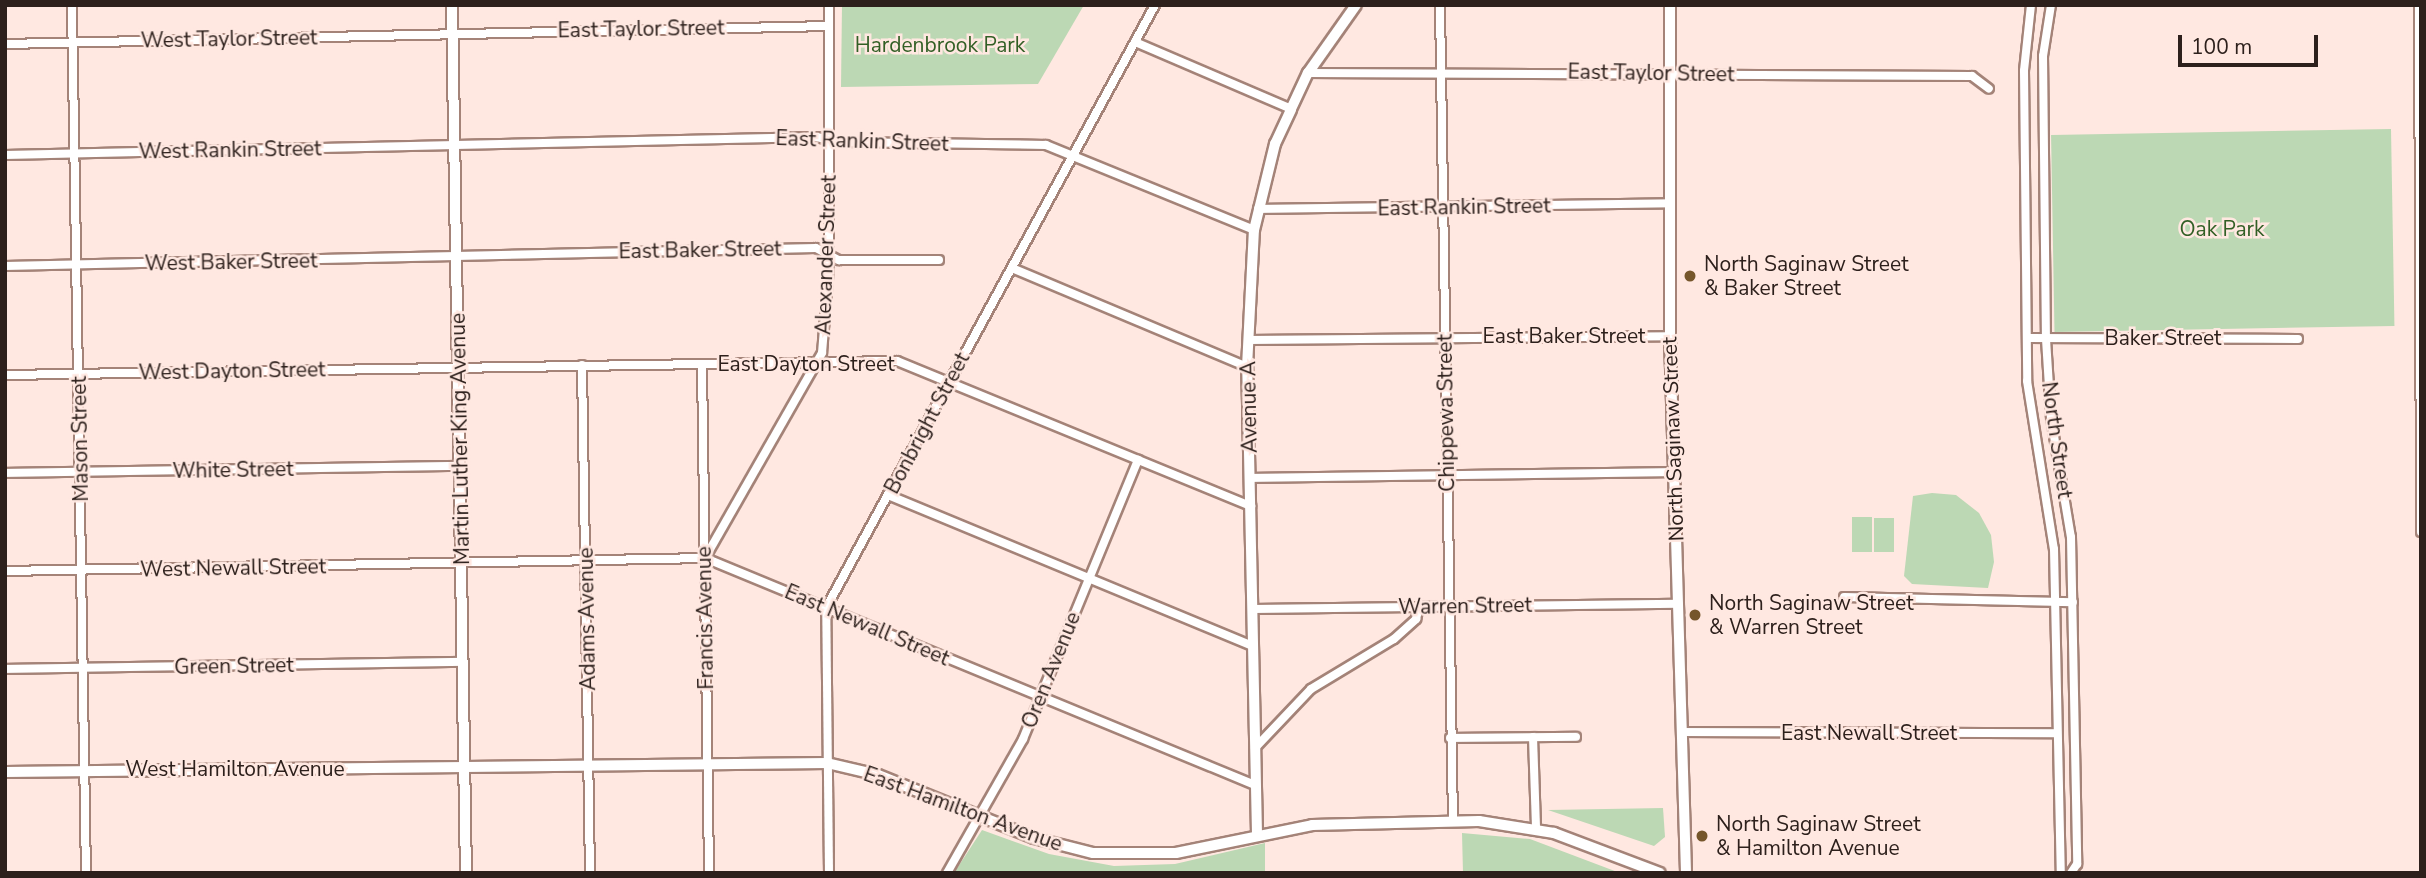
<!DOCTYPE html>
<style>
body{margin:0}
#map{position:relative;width:2426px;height:878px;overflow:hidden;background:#ffe8e1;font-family:"Nunito Sans",sans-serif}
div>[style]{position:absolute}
.green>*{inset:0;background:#bcd8b4;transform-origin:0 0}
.roads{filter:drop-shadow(2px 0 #a48378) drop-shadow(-2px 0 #a48378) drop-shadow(0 2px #a48378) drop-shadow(0 -2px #a48378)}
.minor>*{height:8px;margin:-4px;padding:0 4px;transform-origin:4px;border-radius:4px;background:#fff}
.tertiary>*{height:10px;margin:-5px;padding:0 5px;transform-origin:5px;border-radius:5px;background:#fff}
.secondary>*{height:10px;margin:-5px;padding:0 5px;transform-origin:5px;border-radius:5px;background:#fff}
.dots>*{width:19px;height:19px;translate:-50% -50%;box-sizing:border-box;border:4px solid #ffe8e1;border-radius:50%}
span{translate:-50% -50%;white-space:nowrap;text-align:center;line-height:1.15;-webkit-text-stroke:5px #ffe8e1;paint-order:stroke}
.street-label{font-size:21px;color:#2d201c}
.park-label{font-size:21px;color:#325f25}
.poi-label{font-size:21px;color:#2d201c}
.left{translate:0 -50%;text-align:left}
.frame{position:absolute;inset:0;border:7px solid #2d201c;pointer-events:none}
.scale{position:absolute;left:2178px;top:35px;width:140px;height:32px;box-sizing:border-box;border:4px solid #2d201c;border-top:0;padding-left:9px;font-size:21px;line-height:24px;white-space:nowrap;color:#2d201c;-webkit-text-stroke:5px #ffe8e1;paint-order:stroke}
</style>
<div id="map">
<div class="green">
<div style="clip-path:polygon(842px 5px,1084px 5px,1038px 84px,841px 87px)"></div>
<div style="left:2391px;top:129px;width:197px;height:340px;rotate:89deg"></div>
<div style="clip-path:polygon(1932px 493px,1956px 495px,1979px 513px,1991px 535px,1994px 562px,1988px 588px,1912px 584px,1904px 576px,1913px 496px)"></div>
<div style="left:1852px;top:517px;width:20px;height:35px"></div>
<div style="left:1874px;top:518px;width:20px;height:34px"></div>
<div style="clip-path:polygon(1663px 808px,1665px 837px,1654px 846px,1548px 810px)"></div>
<div style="clip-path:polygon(982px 830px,1049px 854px,1114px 866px,1175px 864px,1265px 843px,1265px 873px,954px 873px)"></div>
<div style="clip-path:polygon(1462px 833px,1530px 839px,1620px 873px,1463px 873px)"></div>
</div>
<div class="roads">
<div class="minor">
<div style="left:72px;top:5px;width:868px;rotate:89.08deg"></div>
<div style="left:1440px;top:5px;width:816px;rotate:89.09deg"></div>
<div style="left:2031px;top:5px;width:66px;rotate:96.1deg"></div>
<div style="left:2024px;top:71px;width:310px;rotate:89.4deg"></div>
<div style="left:2027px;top:381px;width:170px;rotate:80.9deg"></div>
<div style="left:2054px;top:549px;width:324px;rotate:88.8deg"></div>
<div style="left:2051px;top:5px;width:52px;rotate:98.9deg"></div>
<div style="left:2043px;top:56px;width:283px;rotate:89.4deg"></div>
<div style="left:2046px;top:339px;width:79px;rotate:86.4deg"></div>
<div style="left:2051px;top:418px;width:121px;rotate:80.5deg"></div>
<div style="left:2071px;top:537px;width:327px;rotate:88.9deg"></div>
<div style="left:2077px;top:864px;width:11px;rotate:124deg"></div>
<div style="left:2419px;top:5px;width:527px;rotate:89.78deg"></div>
<div style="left:1135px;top:42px;width:170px;rotate:23.2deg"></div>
<div style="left:5px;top:44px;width:824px;rotate:-1.25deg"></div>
<div style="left:1308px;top:73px;width:664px;rotate:0.26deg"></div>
<div style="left:1972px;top:76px;width:21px;rotate:37deg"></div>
<div style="left:5px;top:155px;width:812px;rotate:-1.27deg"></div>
<div style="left:817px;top:137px;width:21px;rotate:14deg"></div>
<div style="left:837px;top:142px;width:209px;rotate:0.8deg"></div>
<div style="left:1046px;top:145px;width:225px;rotate:22.2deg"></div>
<div style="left:1258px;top:209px;width:412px;rotate:-0.8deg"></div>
<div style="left:5px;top:266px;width:811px;rotate:-1.27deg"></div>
<div style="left:816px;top:248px;width:26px;rotate:28deg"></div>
<div style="left:839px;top:260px;width:100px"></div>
<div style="left:1012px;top:268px;width:255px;rotate:22.8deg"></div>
<div style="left:2027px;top:338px;width:271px;rotate:0.2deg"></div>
<div style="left:1248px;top:340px;width:422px;rotate:-0.5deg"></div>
<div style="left:702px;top:364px;width:509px;rotate:89.21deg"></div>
<div style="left:582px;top:365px;width:508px;rotate:89.1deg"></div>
<div style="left:5px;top:375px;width:892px;rotate:-0.9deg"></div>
<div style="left:897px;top:361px;width:383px;rotate:22.3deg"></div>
<div style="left:5px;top:473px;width:455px;rotate:-0.9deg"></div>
<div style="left:1250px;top:478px;width:424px;rotate:-0.8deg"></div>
<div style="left:888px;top:495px;width:394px;rotate:22.5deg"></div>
<div style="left:705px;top:558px;width:236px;rotate:-60.3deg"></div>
<div style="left:822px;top:353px;width:86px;rotate:-85.3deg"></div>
<div style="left:829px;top:267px;width:262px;rotate:-90deg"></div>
<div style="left:5px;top:571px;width:700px;rotate:-1.06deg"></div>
<div style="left:705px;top:558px;width:595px;rotate:22.43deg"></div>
<div style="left:1844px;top:597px;width:229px;rotate:1.3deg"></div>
<div style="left:1253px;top:609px;width:425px;rotate:-0.7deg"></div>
<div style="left:5px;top:669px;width:458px;rotate:-0.9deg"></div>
<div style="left:1682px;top:732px;width:375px;rotate:0.2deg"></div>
<div style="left:1533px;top:737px;width:91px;rotate:88.1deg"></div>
<div style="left:1450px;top:738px;width:126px;rotate:-0.5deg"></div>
<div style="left:1255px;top:748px;width:81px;rotate:-46.5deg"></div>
<div style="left:1311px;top:689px;width:97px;rotate:-31.1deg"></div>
<div style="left:1394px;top:639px;width:30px;rotate:-42deg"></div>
<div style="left:1416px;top:619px;width:12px;rotate:-76deg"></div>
<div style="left:829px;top:873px;width:265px;rotate:-90.6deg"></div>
<div style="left:826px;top:608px;width:687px;rotate:-61.38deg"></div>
<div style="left:947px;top:873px;width:154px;rotate:-60.4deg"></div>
<div style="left:1023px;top:739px;width:302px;rotate:-67.6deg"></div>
</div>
<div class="tertiary">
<div style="left:452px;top:5px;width:868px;rotate:89.08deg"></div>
<div style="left:5px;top:772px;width:822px;rotate:-0.63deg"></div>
<div style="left:827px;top:763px;width:52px;rotate:13.2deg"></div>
<div style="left:878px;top:775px;width:168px;rotate:22deg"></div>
<div style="left:1034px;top:838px;width:61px;rotate:14.3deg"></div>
<div style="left:1093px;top:853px;width:83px"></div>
<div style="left:1176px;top:853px;width:139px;rotate:-11.6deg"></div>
<div style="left:1312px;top:825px;width:167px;rotate:-1.4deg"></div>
<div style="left:1479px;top:821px;width:76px;rotate:9.1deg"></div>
<div style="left:1554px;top:833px;width:113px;rotate:20.7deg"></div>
<div style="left:1257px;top:834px;width:467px;rotate:-91.2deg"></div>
<div style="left:1247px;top:367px;width:137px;rotate:-87.1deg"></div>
<div style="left:1254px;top:230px;width:89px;rotate:-76.3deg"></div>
<div style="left:1275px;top:144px;width:38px;rotate:-65deg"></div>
<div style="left:1291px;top:109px;width:40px;rotate:-65deg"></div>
<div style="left:1308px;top:73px;width:83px;rotate:-54.8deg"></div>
</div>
<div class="secondary">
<div style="left:1670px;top:5px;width:331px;rotate:90deg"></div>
<div style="left:1670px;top:336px;width:537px;rotate:88.29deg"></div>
</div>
</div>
<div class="dots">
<div style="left:1690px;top:276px;background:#75562b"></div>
<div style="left:1695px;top:615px;background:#75562b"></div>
<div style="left:1702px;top:836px;background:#75562b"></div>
</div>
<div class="street-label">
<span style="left:641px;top:29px;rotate:-1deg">East Taylor Street</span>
<span style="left:229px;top:39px;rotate:-1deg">West Taylor Street</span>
<span style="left:1651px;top:73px;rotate:1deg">East Taylor Street</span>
<span style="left:862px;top:141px;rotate:2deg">East Rankin Street</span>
<span style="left:230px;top:150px;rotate:-1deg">West Rankin Street</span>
<span style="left:1464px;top:207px;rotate:-1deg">East Rankin Street</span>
<span style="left:700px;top:250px;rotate:-1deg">East Baker Street</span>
<span style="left:826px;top:255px;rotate:-88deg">Alexander Street</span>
<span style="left:231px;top:262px;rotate:-1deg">West Baker Street</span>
<span style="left:1564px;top:336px">East Baker Street</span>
<span style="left:2163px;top:338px">Baker Street</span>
<span style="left:806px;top:364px">East Dayton Street</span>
<span style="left:232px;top:371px;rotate:-1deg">West Dayton Street</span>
<span style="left:1249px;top:407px;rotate:-91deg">Avenue A</span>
<span style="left:1446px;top:413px;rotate:-91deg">Chippewa Street</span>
<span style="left:927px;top:423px;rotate:-62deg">Bonbright Street</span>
<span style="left:80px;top:439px;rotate:-91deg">Mason Street</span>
<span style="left:460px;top:439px;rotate:-91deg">Martin Luther King Avenue</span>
<span style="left:1673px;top:439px;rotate:-92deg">North Saginaw Street</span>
<span style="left:2057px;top:440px;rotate:82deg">North Street</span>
<span style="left:233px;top:470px;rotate:-1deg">White Street</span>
<span style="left:233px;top:568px;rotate:-1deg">West Newall Street</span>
<span style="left:1465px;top:606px;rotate:-1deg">Warren Street</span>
<span style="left:705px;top:618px;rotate:-91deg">Francis Avenue</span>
<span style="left:587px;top:619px;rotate:-91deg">Adams Avenue</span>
<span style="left:867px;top:625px;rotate:23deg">East Newall Street</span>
<span style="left:234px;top:666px;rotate:-1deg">Green Street</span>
<span style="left:1051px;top:670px;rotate:-68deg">Oren Avenue</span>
<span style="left:1869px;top:733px">East Newall Street</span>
<span style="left:235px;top:769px">West Hamilton Avenue</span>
<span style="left:963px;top:809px;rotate:20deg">East Hamilton Avenue</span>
</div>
<div class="park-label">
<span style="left:940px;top:45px">Hardenbrook Park</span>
<span style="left:2222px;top:229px">Oak Park</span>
</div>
<div class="poi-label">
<span class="left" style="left:1704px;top:276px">North Saginaw Street<br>&amp; Baker Street</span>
<span class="left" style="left:1709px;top:615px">North Saginaw Street<br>&amp; Warren Street</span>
<span class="left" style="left:1716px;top:836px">North Saginaw Street<br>&amp; Hamilton Avenue</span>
</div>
<div class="frame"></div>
<div class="scale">100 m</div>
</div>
